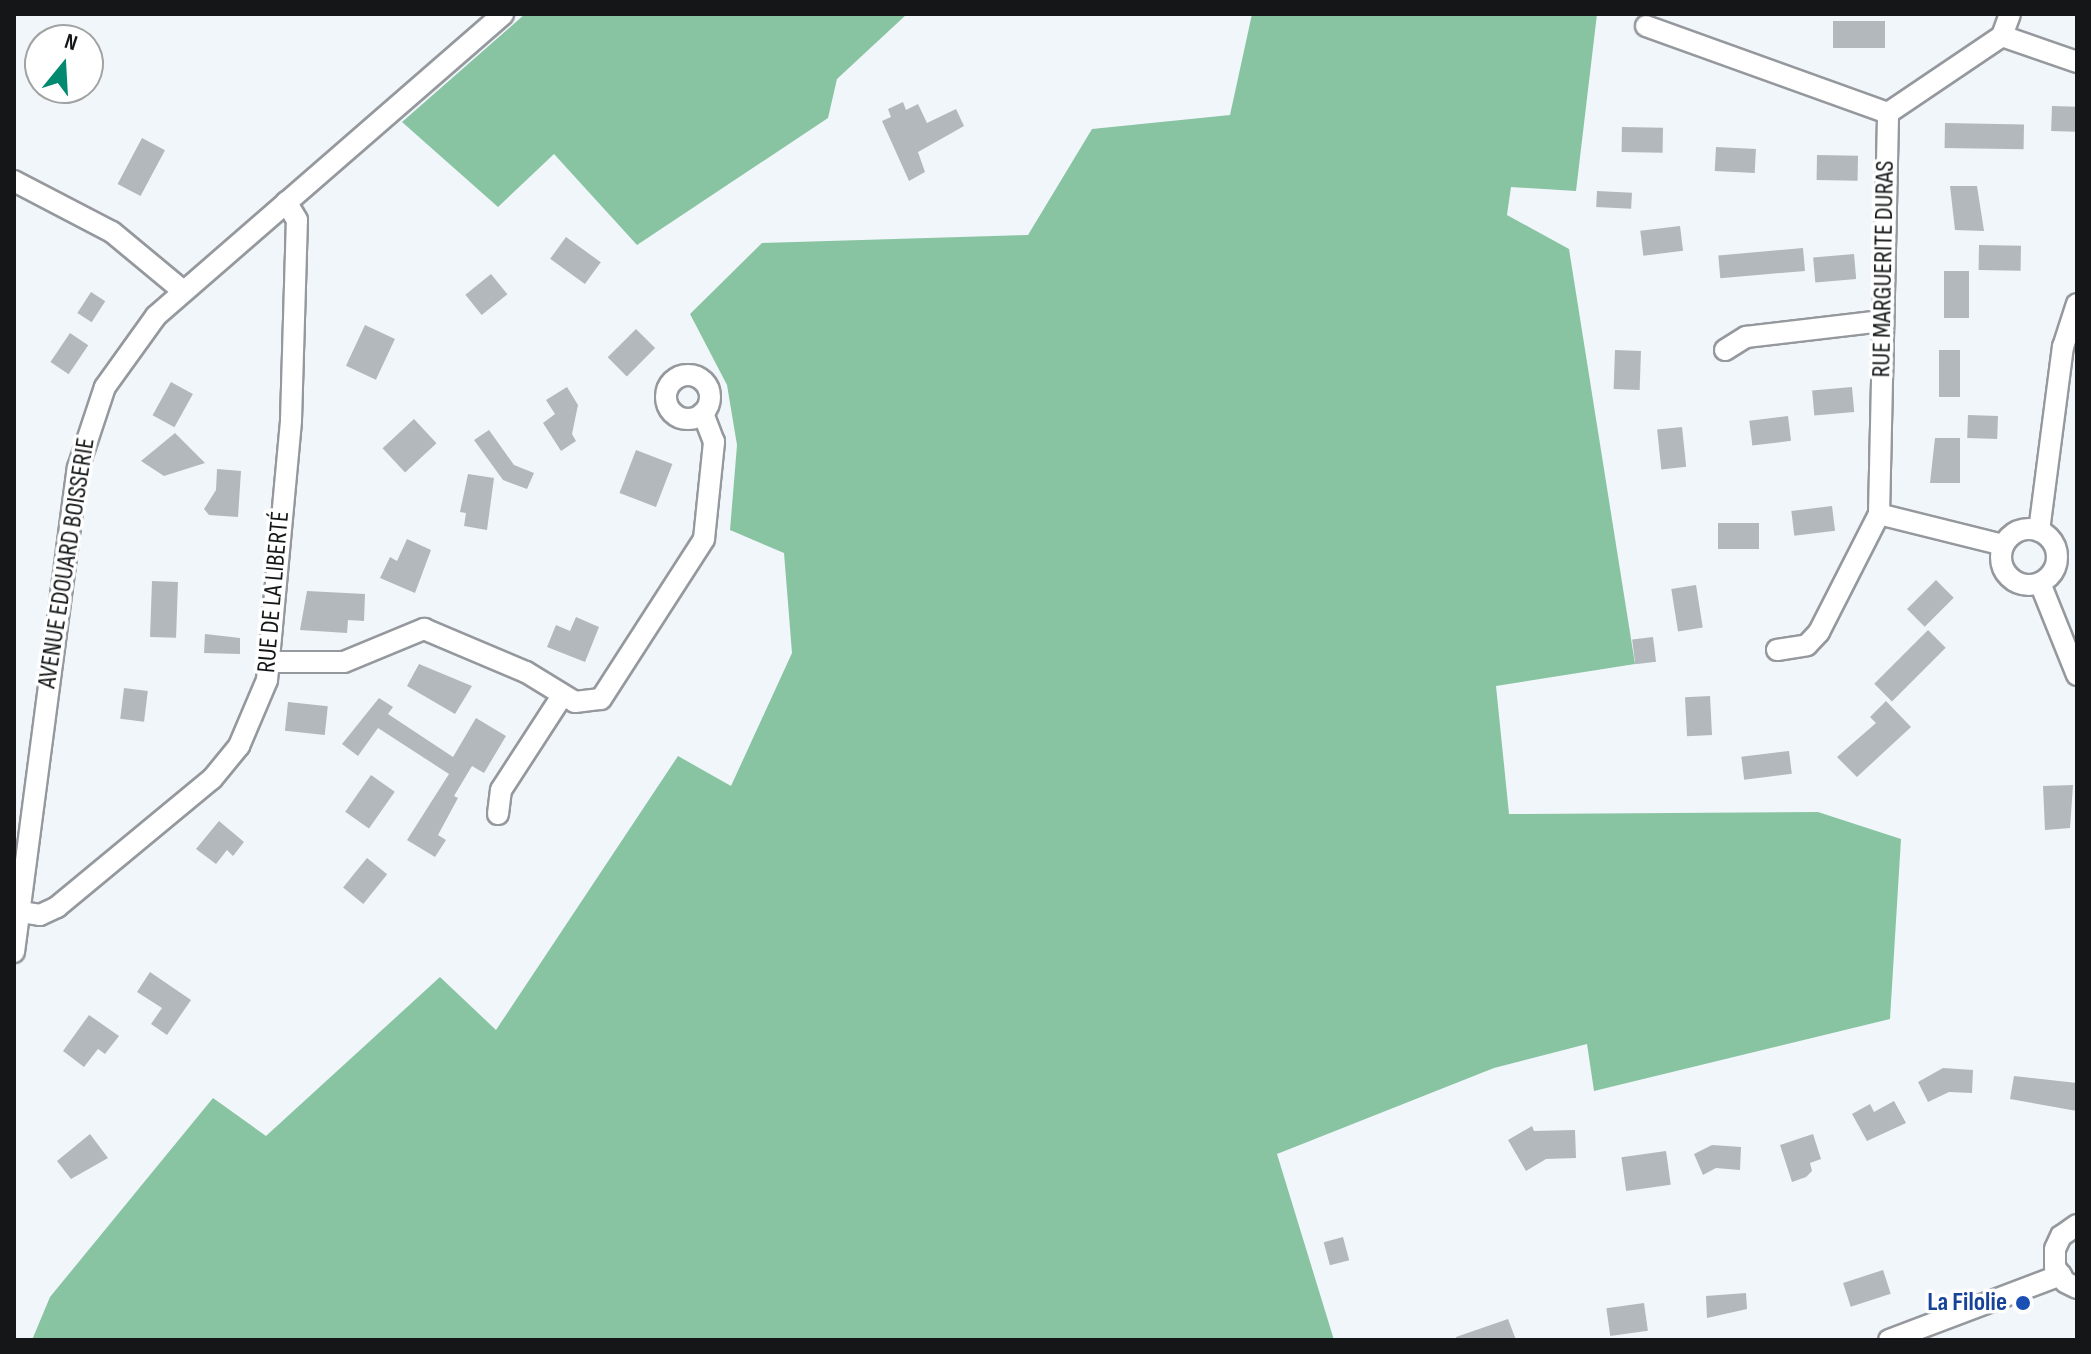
<!DOCTYPE html>
<meta charset="utf-8">
<style>
body{margin:0}
#map{position:relative;width:2091px;height:1354px;overflow:hidden;background:#f1f6fb;font-family:"Sofia Sans Condensed",sans-serif}
div>[style]{position:absolute}
.forest>*{inset:0;background:#89c4a2}
.building>*{inset:0;background:#b3b8bc;transform-origin:0 0}
.roads{filter:drop-shadow(2px 0 #95999e) drop-shadow(-2px 0 #95999e) drop-shadow(0 2px #95999e) drop-shadow(0 -2px #95999e)}
.minor>*{height:20px;margin:-10px;padding:0 10px;transform-origin:10px;border-radius:10px;background:#fff}
.minor>.ring{margin:-10px;padding:0;box-sizing:content-box;background:none;border:20px solid #fff;border-radius:50%}
.dots>*{width:22px;height:22px;translate:-50% -50%;box-sizing:border-box;border:4px solid #fff;border-radius:50%}
span{translate:-50% -50%;white-space:nowrap;text-align:center;line-height:1.15;-webkit-text-stroke:7px #fff;paint-order:stroke}
.street-label{font-size:26px;color:#141617}
.transit-label{font-size:26px;color:#164399;font-weight:700}
.right{translate:-100% -50%;text-align:right}
.frame{position:absolute;inset:0;border:16px solid #141617;pointer-events:none}
.north{position:absolute;left:24px;top:24px;width:80px;height:80px;box-sizing:border-box;background:#fff;border:2px solid #a1a2a2;border-radius:50%;rotate:18deg;font-size:22px;font-weight:700;line-height:32px;text-align:center;color:#141617}
.north::after{content:'';display:block;margin:auto;width:28px;height:36px;background:#028a70;clip-path:polygon(50% 0,100% 100%,50% 72%,0 100%)}
</style>
<div id="map">
<div class="forest">
<div style="clip-path:polygon(525px 14px,907px 14px,837px 79px,828px 118px,637px 245px,554px 154px,498px 207px,402px 122px)"></div>
<div style="clip-path:polygon(1252px 14px,1597px 14px,1576px 191px,1511px 187px,1507px 215px,1569px 249px,1635px 664px,1496px 686px,1509px 814px,1818px 812px,1901px 839px,1890px 1019px,1594px 1091px,1587px 1044px,1494px 1068px,1277px 1154px,1334px 1340px,32px 1340px,50px 1297px,213px 1098px,266px 1136px,440px 977px,496px 1030px,678px 756px,731px 786px,792px 653px,784px 553px,730px 530px,737px 445px,727px 385px,690px 314px,762px 243px,1028px 235px,1092px 129px,1230px 115px)"></div>
</div>
<div class="building">
<div style="left:1833px;top:21px;width:52px;height:27px"></div>
<div style="clip-path:polygon(903px 102px,906px 110px,918px 104px,927px 123px,956px 109px,964px 126px,918px 152px,925px 172px,909px 181px,882px 121px,891px 117px,888px 109px)"></div>
<div style="left:2052px;top:106px;width:25px;height:25px;rotate:2deg"></div>
<div style="left:1945px;top:123px;width:79px;height:25px;rotate:1deg"></div>
<div style="left:1622px;top:127px;width:41px;height:25px;rotate:1deg"></div>
<div style="left:142px;top:138px;width:26px;height:52px;rotate:28deg"></div>
<div style="left:1716px;top:147px;width:40px;height:24px;rotate:3deg"></div>
<div style="left:1817px;top:155px;width:41px;height:25px;rotate:1deg"></div>
<div style="clip-path:polygon(1950px 186px,1977px 186px,1984px 231px,1955px 230px)"></div>
<div style="left:1597px;top:191px;width:35px;height:16px;rotate:3deg"></div>
<div style="left:1680px;top:226px;width:25px;height:40px;rotate:83deg"></div>
<div style="left:566px;top:237px;width:43px;height:27px;rotate:36deg"></div>
<div style="left:1979px;top:245px;width:42px;height:25px;rotate:1deg"></div>
<div style="left:1803px;top:248px;width:23px;height:85px;rotate:85deg"></div>
<div style="left:1854px;top:254px;width:25px;height:41px;rotate:85deg"></div>
<div style="left:1944px;top:271px;width:25px;height:47px"></div>
<div style="left:491px;top:274px;width:26px;height:33px;rotate:51deg"></div>
<div style="left:91px;top:292px;width:17px;height:25px;rotate:33deg"></div>
<div style="left:365px;top:325px;width:33px;height:45px;rotate:25deg"></div>
<div style="left:636px;top:329px;width:27px;height:40px;rotate:45deg"></div>
<div style="left:70px;top:333px;width:22px;height:35px;rotate:34deg"></div>
<div style="left:1615px;top:350px;width:26px;height:39px;rotate:2deg"></div>
<div style="left:1939px;top:350px;width:21px;height:47px"></div>
<div style="left:171px;top:382px;width:25px;height:38px;rotate:29deg"></div>
<div style="clip-path:polygon(567px 387px,578px 405px,572px 434px,576px 441px,561px 451px,543px 423px,555px 414px,546px 400px)"></div>
<div style="left:1852px;top:387px;width:25px;height:40px;rotate:85deg"></div>
<div style="left:1968px;top:415px;width:30px;height:23px;rotate:2deg"></div>
<div style="left:1788px;top:416px;width:25px;height:39px;rotate:83deg"></div>
<div style="left:414px;top:419px;width:33px;height:43px;rotate:47deg"></div>
<div style="left:1682px;top:427px;width:40px;height:25px;rotate:84deg"></div>
<div style="clip-path:polygon(489px 430px,514px 465px,534px 473px,527px 489px,503px 480px,474px 440px)"></div>
<div style="clip-path:polygon(175px 433px,205px 463px,164px 476px,141px 461px)"></div>
<div style="clip-path:polygon(1935px 438px,1960px 438px,1960px 483px,1930px 483px)"></div>
<div style="left:636px;top:450px;width:39px;height:46px;rotate:21deg"></div>
<div style="clip-path:polygon(217px 469px,241px 471px,238px 517px,209px 515px,204px 509px,216px 490px)"></div>
<div style="clip-path:polygon(468px 474px,494px 478px,487px 530px,464px 526px,466px 513px,460px 512px)"></div>
<div style="left:1832px;top:506px;width:25px;height:41px;rotate:83deg"></div>
<div style="left:1759px;top:523px;width:26px;height:41px;rotate:90deg"></div>
<div style="clip-path:polygon(407px 539px,431px 550px,415px 593px,380px 578px,390px 557px,397px 561px)"></div>
<div style="left:1936px;top:580px;width:25px;height:41px;rotate:45deg"></div>
<div style="left:152px;top:581px;width:26px;height:56px;rotate:2deg"></div>
<div style="left:1696px;top:585px;width:43px;height:25px;rotate:81deg"></div>
<div style="clip-path:polygon(307px 591px,365px 594px,364px 621px,348px 620px,347px 633px,300px 630px)"></div>
<div style="clip-path:polygon(576px 617px,599px 627px,585px 662px,547px 647px,556px 625px,570px 631px)"></div>
<div style="left:1928px;top:630px;width:25px;height:76px;rotate:45deg"></div>
<div style="clip-path:polygon(205px 634px,240px 638px,240px 654px,204px 653px)"></div>
<div style="left:1653px;top:637px;width:25px;height:21px;rotate:83deg"></div>
<div style="clip-path:polygon(419px 664px,472px 686px,455px 714px,407px 686px)"></div>
<div style="left:124px;top:688px;width:24px;height:31px;rotate:7deg"></div>
<div style="left:1710px;top:696px;width:39px;height:25px;rotate:87deg"></div>
<div style="clip-path:polygon(379px 698px,393px 707px,388px 714px,453px 757px,476px 718px,506px 736px,484px 773px,472px 766px,454px 796px,458px 798px,438px 835px,446px 840px,435px 857px,407px 840px,449px 774px,378px 728px,358px 756px,342px 744px)"></div>
<div style="clip-path:polygon(1886px 701px,1911px 727px,1857px 777px,1837px 757px,1876px 723px,1870px 717px)"></div>
<div style="left:288px;top:702px;width:40px;height:29px;rotate:6deg"></div>
<div style="left:1789px;top:751px;width:23px;height:48px;rotate:83deg"></div>
<div style="left:371px;top:775px;width:29px;height:45px;rotate:35deg"></div>
<div style="clip-path:polygon(2073px 785px,2070px 828px,2045px 830px,2043px 786px)"></div>
<div style="clip-path:polygon(219px 821px,244px 842px,233px 856px,227px 850px,216px 864px,196px 849px)"></div>
<div style="left:367px;top:858px;width:26px;height:38px;rotate:39deg"></div>
<div style="clip-path:polygon(150px 972px,191px 1000px,167px 1035px,151px 1024px,162px 1008px,137px 992px)"></div>
<div style="clip-path:polygon(89px 1015px,119px 1036px,105px 1054px,98px 1049px,84px 1067px,63px 1051px)"></div>
<div style="clip-path:polygon(1943px 1068px,1973px 1070px,1972px 1093px,1949px 1092px,1928px 1102px,1918px 1082px)"></div>
<div style="clip-path:polygon(2014px 1076px,2077px 1083px,2077px 1111px,2010px 1099px)"></div>
<div style="clip-path:polygon(1894px 1101px,1906px 1123px,1867px 1141px,1852px 1114px,1870px 1104px,1874px 1112px)"></div>
<div style="clip-path:polygon(1532px 1126px,1534px 1131px,1575px 1130px,1576px 1158px,1546px 1159px,1526px 1171px,1508px 1140px)"></div>
<div style="clip-path:polygon(90px 1134px,108px 1158px,71px 1179px,57px 1161px)"></div>
<div style="clip-path:polygon(1813px 1134px,1821px 1159px,1810px 1163px,1812px 1171px,1806px 1177px,1792px 1182px,1780px 1145px)"></div>
<div style="clip-path:polygon(1712px 1145px,1741px 1147px,1740px 1170px,1716px 1168px,1703px 1175px,1694px 1154px)"></div>
<div style="left:1666px;top:1151px;width:34px;height:45px;rotate:82deg"></div>
<div style="left:1343px;top:1237px;width:24px;height:20px;rotate:75deg"></div>
<div style="left:1883px;top:1270px;width:25px;height:42px;rotate:72deg"></div>
<div style="clip-path:polygon(1746px 1293px,1747px 1309px,1707px 1318px,1706px 1296px)"></div>
<div style="left:1644px;top:1303px;width:28px;height:38px;rotate:82deg"></div>
<div style="clip-path:polygon(1508px 1319px,1516px 1340px,1457px 1340px,1456px 1337px)"></div>
</div>
<div class="roads">
<div class="minor">
<div style="left:1646px;top:26px;width:257px;rotate:19.8deg"></div>
<div style="left:2002px;top:36px;width:23px;rotate:-70deg"></div>
<div style="left:14px;top:181px;width:110px;rotate:27.5deg"></div>
<div style="left:112px;top:232px;width:92px;rotate:39.7deg"></div>
<div style="left:1725px;top:350px;width:25px;rotate:-32deg"></div>
<div style="left:1746px;top:337px;width:137px;rotate:-6.7deg"></div>
<div class="ring" style="left:666px;top:375px;width:24px;height:24px"></div>
<div class="ring" style="left:2001px;top:529px;width:36px;height:36px"></div>
<div style="left:2039px;top:531px;width:186px;rotate:-82.6deg"></div>
<div style="left:2063px;top:347px;width:45px;rotate:-72deg"></div>
<div style="left:2003px;top:545px;width:128px;rotate:-166deg"></div>
<div style="left:1879px;top:514px;width:401px;rotate:-88.7deg"></div>
<div style="left:1888px;top:113px;width:138px;rotate:-34deg"></div>
<div style="left:2002px;top:36px;width:79px;rotate:19.1deg"></div>
<div style="left:2040px;top:583px;width:99px;rotate:68.1deg"></div>
<div style="left:1777px;top:650px;width:30px;rotate:-9deg"></div>
<div style="left:1807px;top:645px;width:18px;rotate:-47deg"></div>
<div style="left:1819px;top:632px;width:132px;rotate:-63deg"></div>
<div style="left:271px;top:662px;width:73px"></div>
<div style="left:344px;top:662px;width:87px;rotate:-22.4deg"></div>
<div style="left:424px;top:629px;width:111px;rotate:22.9deg"></div>
<div style="left:526px;top:672px;width:57px;rotate:31.5deg"></div>
<div style="left:575px;top:702px;width:26px;rotate:-7deg"></div>
<div style="left:601px;top:699px;width:190px;rotate:-57.2deg"></div>
<div style="left:704px;top:539px;width:98px;rotate:-84.1deg"></div>
<div style="left:714px;top:442px;width:31px;rotate:-111deg"></div>
<div style="left:498px;top:814px;width:24px;rotate:-83deg"></div>
<div style="left:501px;top:790px;width:112px;rotate:-57deg"></div>
<div style="left:21px;top:912px;width:19px;rotate:9deg"></div>
<div style="left:40px;top:915px;width:19px;rotate:-25deg"></div>
<div style="left:57px;top:907px;width:201px;rotate:-39.6deg"></div>
<div style="left:212px;top:779px;width:43px;rotate:-50.7deg"></div>
<div style="left:239px;top:746px;width:72px;rotate:-67deg"></div>
<div style="left:267px;top:680px;width:261px;rotate:-84.7deg"></div>
<div style="left:291px;top:420px;width:200px;rotate:-88.3deg"></div>
<div style="left:297px;top:220px;width:21px;rotate:-121deg"></div>
<div style="left:14px;top:952px;width:488px;rotate:-82.5deg"></div>
<div style="left:78px;top:468px;width:85px;rotate:-71.6deg"></div>
<div style="left:105px;top:387px;width:87px;rotate:-54.3deg"></div>
<div style="left:156px;top:316px;width:460px;rotate:-41deg"></div>
<div style="left:2077px;top:1225px;width:19px;rotate:145deg"></div>
<div style="left:2061px;top:1236px;width:14px;rotate:115deg"></div>
<div style="left:2055px;top:1249px;width:18px;rotate:90deg"></div>
<div style="left:2055px;top:1267px;width:18px;rotate:56deg"></div>
<div style="left:2065px;top:1282px;width:13px;rotate:27deg"></div>
<div style="left:1889px;top:1340px;width:184px;rotate:-20.7deg"></div>
</div>
</div>
<div class="dots">
<div style="left:2023px;top:1303px;background:#1a4fb4"></div>
</div>
<div class="street-label">
<span style="left:1884px;top:269px;rotate:-89deg">RUE MARGUERITE DURAS</span>
<span style="left:67px;top:563px;rotate:-81deg">AVENUE EDOUARD BOISSERIE</span>
<span style="left:274px;top:592px;rotate:-85deg">RUE DE LA LIBERTÉ</span>
</div>
<div class="transit-label">
<span class="right" style="left:2007px;top:1303px">La Filolie</span>
</div>
<div class="frame"></div>
<div class="north">N</div>
</div>
